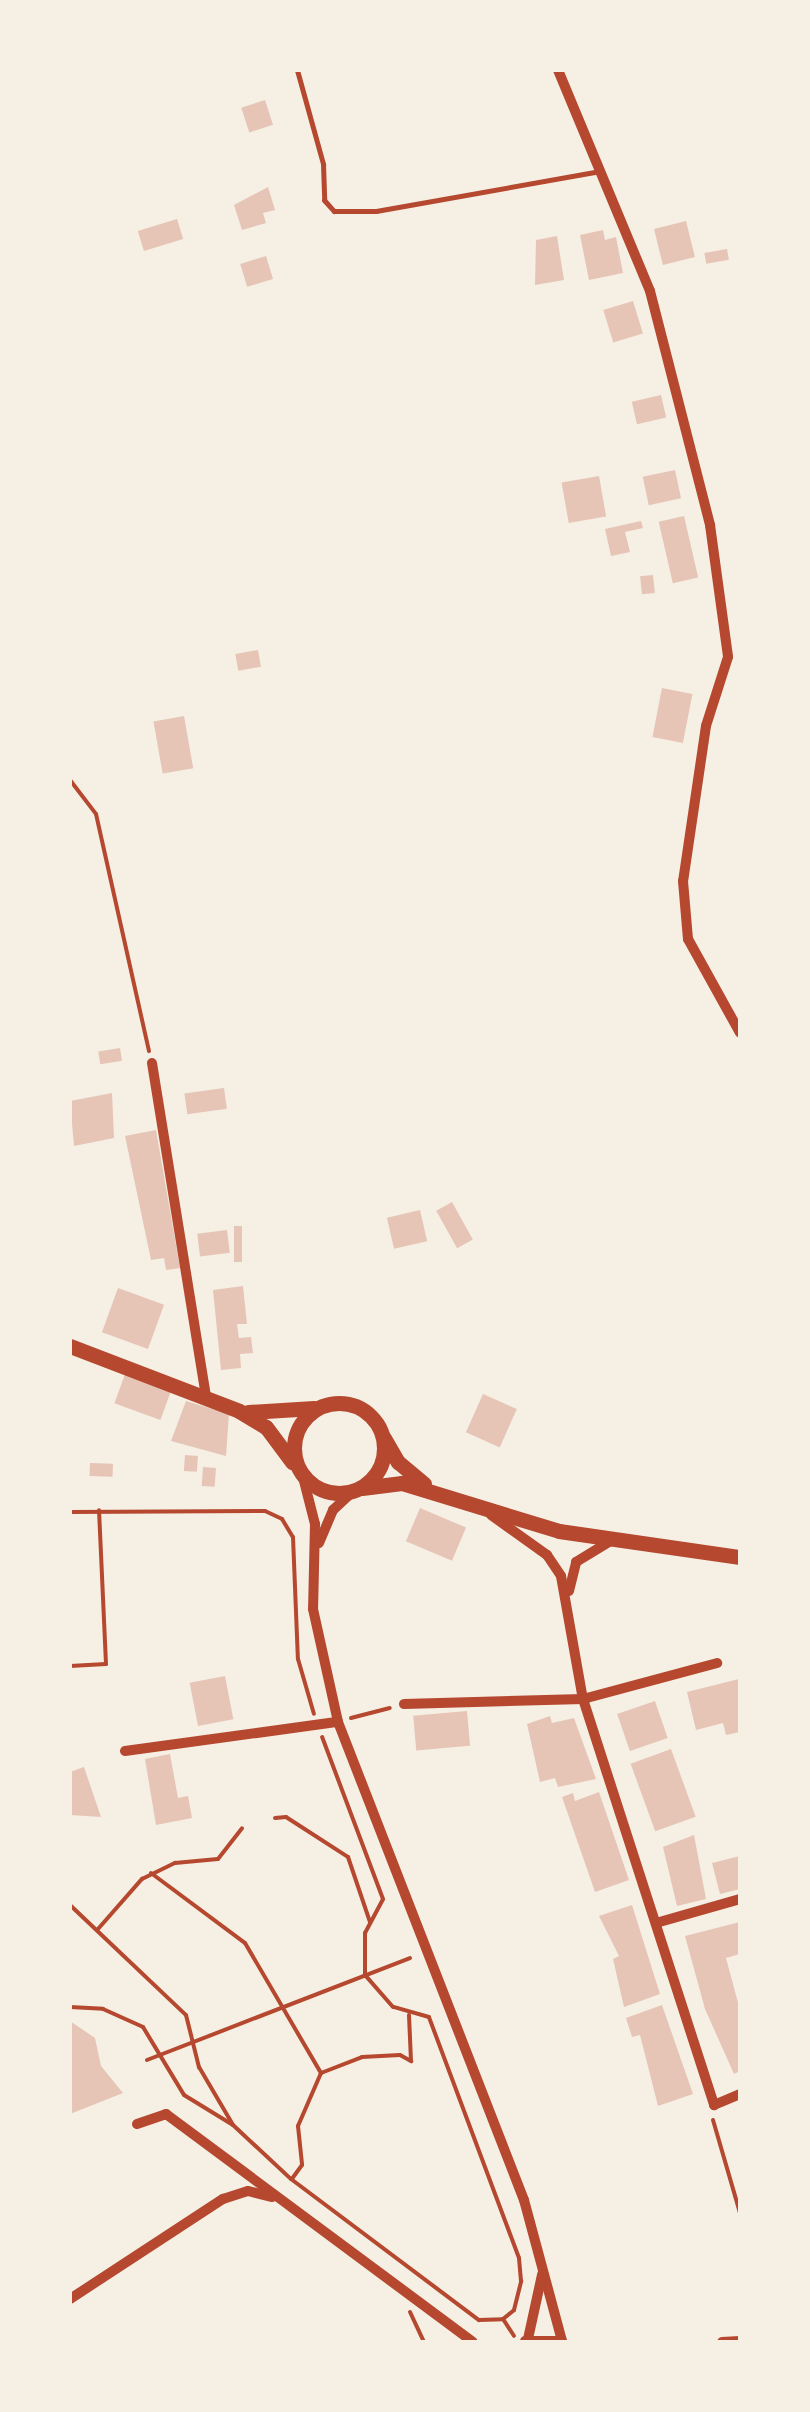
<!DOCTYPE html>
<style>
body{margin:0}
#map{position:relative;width:810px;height:2412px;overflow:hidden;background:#f6efe4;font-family:Lato,sans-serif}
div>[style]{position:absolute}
.building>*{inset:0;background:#e6c5b7;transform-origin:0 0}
.path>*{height:4px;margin:-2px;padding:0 2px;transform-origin:2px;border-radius:2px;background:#b5482f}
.service>*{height:5px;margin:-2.5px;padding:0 2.5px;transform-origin:2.5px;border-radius:2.5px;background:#b5482f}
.minor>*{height:10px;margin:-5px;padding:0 5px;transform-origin:5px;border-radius:5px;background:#b5482f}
.primary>*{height:15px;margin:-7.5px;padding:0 7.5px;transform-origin:7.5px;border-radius:7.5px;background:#b5482f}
.primary>.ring{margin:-7.5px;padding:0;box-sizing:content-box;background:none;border:15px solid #b5482f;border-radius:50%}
span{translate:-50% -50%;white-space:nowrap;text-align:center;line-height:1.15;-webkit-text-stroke:10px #f6efe4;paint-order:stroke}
.frame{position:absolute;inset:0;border:72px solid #f6efe4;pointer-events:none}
</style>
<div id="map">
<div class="building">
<div style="left:265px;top:100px;width:26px;height:25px;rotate:72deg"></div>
<div style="clip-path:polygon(268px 187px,275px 210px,263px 213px,266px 223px,242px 230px,234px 205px)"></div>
<div style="left:177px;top:219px;width:21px;height:41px;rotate:73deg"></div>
<div style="left:686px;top:221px;width:37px;height:33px;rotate:76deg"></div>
<div style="clip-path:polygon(603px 230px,605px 240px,616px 237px,623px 273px,589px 280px,580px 235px)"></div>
<div style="clip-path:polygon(557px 236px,564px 280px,535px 285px,536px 240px)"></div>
<div style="left:727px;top:249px;width:11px;height:23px;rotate:80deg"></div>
<div style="left:266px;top:256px;width:24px;height:27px;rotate:73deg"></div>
<div style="left:633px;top:301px;width:34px;height:31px;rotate:73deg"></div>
<div style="left:661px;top:395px;width:23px;height:30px;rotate:77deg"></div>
<div style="left:675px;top:470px;width:29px;height:33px;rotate:78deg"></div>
<div style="left:599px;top:476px;width:41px;height:38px;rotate:80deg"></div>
<div style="left:684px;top:516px;width:63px;height:26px;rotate:77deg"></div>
<div style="clip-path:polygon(641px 521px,643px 528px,625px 532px,630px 552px,611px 556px,605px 529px)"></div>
<div style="left:653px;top:575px;width:18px;height:13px;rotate:84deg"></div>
<div style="left:258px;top:650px;width:17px;height:23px;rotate:80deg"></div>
<div style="left:662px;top:688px;width:31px;height:50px;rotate:11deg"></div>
<div style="left:184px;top:716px;width:53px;height:31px;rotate:80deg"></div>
<div style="left:120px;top:1048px;width:13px;height:22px;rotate:81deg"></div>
<div style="left:224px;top:1088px;width:21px;height:40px;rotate:82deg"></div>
<div style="clip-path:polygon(112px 1093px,114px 1138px,74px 1146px,70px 1101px)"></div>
<div style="clip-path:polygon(156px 1130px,180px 1268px,166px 1270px,164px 1258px,151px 1260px,125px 1136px)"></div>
<div style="left:452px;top:1202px;width:43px;height:18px;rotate:61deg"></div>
<div style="left:420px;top:1210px;width:32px;height:34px;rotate:77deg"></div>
<div style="left:234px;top:1226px;width:8px;height:36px"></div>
<div style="left:227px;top:1230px;width:23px;height:30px;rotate:83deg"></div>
<div style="clip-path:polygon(243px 1286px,247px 1324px,237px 1324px,239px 1338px,251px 1337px,253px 1353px,240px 1354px,241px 1368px,221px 1370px,213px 1290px)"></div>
<div style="left:118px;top:1288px;width:49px;height:47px;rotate:20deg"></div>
<div style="left:125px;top:1374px;width:49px;height:31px;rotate:20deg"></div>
<div style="left:483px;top:1394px;width:37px;height:42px;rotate:24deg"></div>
<div style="clip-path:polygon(186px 1401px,229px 1414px,226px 1456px,171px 1441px)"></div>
<div style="left:185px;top:1455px;width:13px;height:16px;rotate:4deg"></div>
<div style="left:90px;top:1463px;width:23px;height:13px;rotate:2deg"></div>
<div style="left:203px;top:1467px;width:13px;height:19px;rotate:4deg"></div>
<div style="left:420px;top:1508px;width:50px;height:36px;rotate:23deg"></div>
<div style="left:225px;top:1676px;width:44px;height:36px;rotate:79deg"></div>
<div style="clip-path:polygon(739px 1679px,740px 1732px,726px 1735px,723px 1723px,696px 1730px,687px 1692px)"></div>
<div style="left:655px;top:1701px;width:39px;height:40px;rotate:71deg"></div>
<div style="left:467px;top:1711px;width:35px;height:54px;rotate:85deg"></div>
<div style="clip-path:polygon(550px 1716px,552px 1723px,574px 1718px,596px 1779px,558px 1787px,555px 1778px,540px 1782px,527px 1724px)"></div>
<div style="left:671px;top:1749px;width:72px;height:43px;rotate:70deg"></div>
<div style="clip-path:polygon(170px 1754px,178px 1798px,188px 1796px,192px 1818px,156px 1825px,145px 1759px)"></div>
<div style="clip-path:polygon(84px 1767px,101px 1817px,70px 1815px,70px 1772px)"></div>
<div style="clip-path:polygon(599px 1792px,629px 1880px,595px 1892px,562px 1797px,573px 1793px,575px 1801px)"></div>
<div style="clip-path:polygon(694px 1835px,706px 1899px,677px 1906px,663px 1847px)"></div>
<div style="clip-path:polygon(740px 1856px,740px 1889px,720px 1894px,712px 1863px)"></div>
<div style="clip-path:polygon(632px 1905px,660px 1994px,624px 2007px,613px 1959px,619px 1956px,599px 1916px)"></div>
<div style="clip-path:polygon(740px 1922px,740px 1954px,726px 1958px,740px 2010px,740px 2071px,734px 2074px,705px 2009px,685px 1936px)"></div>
<div style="clip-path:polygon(662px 2005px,693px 2094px,658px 2106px,640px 2035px,632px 2037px,626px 2018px)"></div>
<div style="clip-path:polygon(70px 2021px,95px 2038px,101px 2066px,123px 2093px,70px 2114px)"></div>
</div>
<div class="path">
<div style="left:70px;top:780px;width:43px;rotate:52.6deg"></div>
<div style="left:96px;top:814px;width:243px;rotate:77.4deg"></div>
<div style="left:70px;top:1512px;width:195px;rotate:-0.3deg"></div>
<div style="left:265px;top:1511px;width:19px;rotate:25deg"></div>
<div style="left:282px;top:1519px;width:21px;rotate:59deg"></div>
<div style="left:293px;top:1537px;width:122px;rotate:87.7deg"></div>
<div style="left:298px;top:1659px;width:57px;rotate:73.8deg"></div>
<div style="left:70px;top:1666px;width:36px;rotate:-3deg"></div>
<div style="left:106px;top:1664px;width:154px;rotate:-92.6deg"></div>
<div style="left:351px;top:1718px;width:40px;rotate:-14.4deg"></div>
<div style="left:275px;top:1818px;width:11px;rotate:-5deg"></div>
<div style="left:286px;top:1817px;width:74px;rotate:32.8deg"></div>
<div style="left:348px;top:1857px;width:69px;rotate:71.3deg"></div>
<div style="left:151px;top:1873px;width:117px;rotate:36.7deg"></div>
<div style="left:245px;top:1943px;width:151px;rotate:59.7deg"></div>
<div style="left:321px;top:2073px;width:58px;rotate:113.5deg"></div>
<div style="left:298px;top:2126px;width:39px;rotate:84deg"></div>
<div style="left:302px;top:2165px;width:17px;rotate:126deg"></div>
<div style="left:70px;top:1905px;width:160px;rotate:43.5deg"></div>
<div style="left:186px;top:2015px;width:54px;rotate:76deg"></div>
<div style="left:199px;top:2067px;width:67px;rotate:59.6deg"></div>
<div style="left:233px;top:2125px;width:79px;rotate:43deg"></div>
<div style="left:291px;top:2179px;width:235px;rotate:36.9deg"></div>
<div style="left:479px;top:2320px;width:24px;rotate:-2deg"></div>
<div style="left:503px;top:2319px;width:14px;rotate:-39deg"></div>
<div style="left:514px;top:2310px;width:30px;rotate:-76deg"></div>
<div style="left:521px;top:2281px;width:23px;rotate:-95deg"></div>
<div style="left:519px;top:2258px;width:257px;rotate:-110.5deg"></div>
<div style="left:429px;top:2017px;width:37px;rotate:-164deg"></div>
<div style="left:393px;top:2007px;width:43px;rotate:-131.2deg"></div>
<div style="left:365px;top:1975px;width:42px;rotate:-90deg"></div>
<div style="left:365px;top:1933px;width:38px;rotate:-62deg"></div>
<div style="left:383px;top:1899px;width:173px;rotate:-110.6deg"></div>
<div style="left:98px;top:1929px;width:67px;rotate:-48.7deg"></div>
<div style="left:142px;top:1879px;width:37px;rotate:-26deg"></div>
<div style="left:175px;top:1863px;width:43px;rotate:-5.3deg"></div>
<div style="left:218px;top:1859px;width:39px;rotate:-52deg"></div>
<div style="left:70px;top:2007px;width:33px;rotate:3deg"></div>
<div style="left:103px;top:2009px;width:44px;rotate:24.2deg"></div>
<div style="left:143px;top:2027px;width:79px;rotate:58.9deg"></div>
<div style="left:184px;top:2095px;width:57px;rotate:31.5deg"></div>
<div style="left:147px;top:2060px;width:282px;rotate:-21.2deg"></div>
<div style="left:321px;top:2073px;width:44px;rotate:-21.3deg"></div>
<div style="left:362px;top:2057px;width:38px;rotate:-3deg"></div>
<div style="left:400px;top:2055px;width:13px;rotate:29deg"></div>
<div style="left:411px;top:2061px;width:46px;rotate:-92.5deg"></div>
<div style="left:713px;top:2120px;width:97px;rotate:73.8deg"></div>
<div style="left:410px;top:2312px;width:33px;rotate:65deg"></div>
<div style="left:503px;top:2319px;width:20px;rotate:57deg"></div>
</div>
<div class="service">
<div style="left:297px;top:70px;width:98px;rotate:74.5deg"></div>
<div style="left:323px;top:164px;width:36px;rotate:88deg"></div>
<div style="left:324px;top:200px;width:15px;rotate:48deg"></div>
<div style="left:334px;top:211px;width:42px"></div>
<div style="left:376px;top:211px;width:222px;rotate:-10.1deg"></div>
</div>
<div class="minor">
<div style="left:558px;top:70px;width:239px;rotate:67.4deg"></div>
<div style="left:650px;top:291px;width:242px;rotate:75.6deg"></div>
<div style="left:710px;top:525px;width:133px;rotate:82.2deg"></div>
<div style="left:728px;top:657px;width:72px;rotate:107.7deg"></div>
<div style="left:706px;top:726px;width:157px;rotate:98.4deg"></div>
<div style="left:683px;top:881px;width:58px;rotate:85.1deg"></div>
<div style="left:688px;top:939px;width:107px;rotate:61deg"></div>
<div style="left:152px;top:1063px;width:339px;rotate:80.8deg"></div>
<div style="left:303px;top:1477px;width:49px;rotate:75.7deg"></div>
<div style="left:315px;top:1524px;width:85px;rotate:91.3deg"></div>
<div style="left:313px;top:1609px;width:116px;rotate:77.5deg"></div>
<div style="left:338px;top:1722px;width:513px;rotate:68.74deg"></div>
<div style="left:524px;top:2200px;width:146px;rotate:74.9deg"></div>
<div style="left:491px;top:1515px;width:69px;rotate:35.5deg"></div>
<div style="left:547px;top:1555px;width:25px;rotate:56deg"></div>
<div style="left:561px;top:1576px;width:125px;rotate:79.9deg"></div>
<div style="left:583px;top:1699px;width:427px;rotate:72.1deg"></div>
<div style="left:714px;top:2105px;width:28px;rotate:-23deg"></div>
<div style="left:319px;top:1543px;width:36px;rotate:-67deg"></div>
<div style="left:333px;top:1510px;width:26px;rotate:-43deg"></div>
<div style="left:569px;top:1591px;width:30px;rotate:-76deg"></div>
<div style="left:576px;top:1562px;width:42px;rotate:-31.4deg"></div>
<div style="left:404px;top:1704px;width:179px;rotate:-1.6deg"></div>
<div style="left:583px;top:1699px;width:139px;rotate:-15deg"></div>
<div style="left:125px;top:1751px;width:215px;rotate:-7.8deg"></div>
<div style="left:656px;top:1923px;width:87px;rotate:-15.9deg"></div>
<div style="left:137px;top:2124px;width:31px;rotate:-19deg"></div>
<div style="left:166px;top:2114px;width:382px;rotate:36.6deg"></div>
<div style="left:70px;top:2299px;width:183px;rotate:-33.2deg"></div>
<div style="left:223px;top:2199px;width:26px;rotate:-18deg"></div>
<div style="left:248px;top:2191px;width:25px;rotate:14deg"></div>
<div style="left:528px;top:2339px;width:66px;rotate:-77.7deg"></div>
<div style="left:525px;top:2341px;width:37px"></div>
<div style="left:722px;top:2342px;width:18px;rotate:-3deg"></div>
</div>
<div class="primary">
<div style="left:70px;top:1346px;width:181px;rotate:21deg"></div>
<div style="left:239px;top:1411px;width:31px;rotate:31deg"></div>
<div style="left:266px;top:1427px;width:44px;rotate:53.4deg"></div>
<div class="ring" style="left:294px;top:1403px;width:75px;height:75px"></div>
<div style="left:248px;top:1412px;width:66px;rotate:-3.5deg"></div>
<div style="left:384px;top:1438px;width:28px;rotate:60deg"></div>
<div style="left:398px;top:1462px;width:34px;rotate:40deg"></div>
<div style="left:362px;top:1488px;width:40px;rotate:-7.1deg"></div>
<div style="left:402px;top:1483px;width:164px;rotate:17deg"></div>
<div style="left:559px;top:1531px;width:183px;rotate:8.2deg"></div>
</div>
<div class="frame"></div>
</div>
